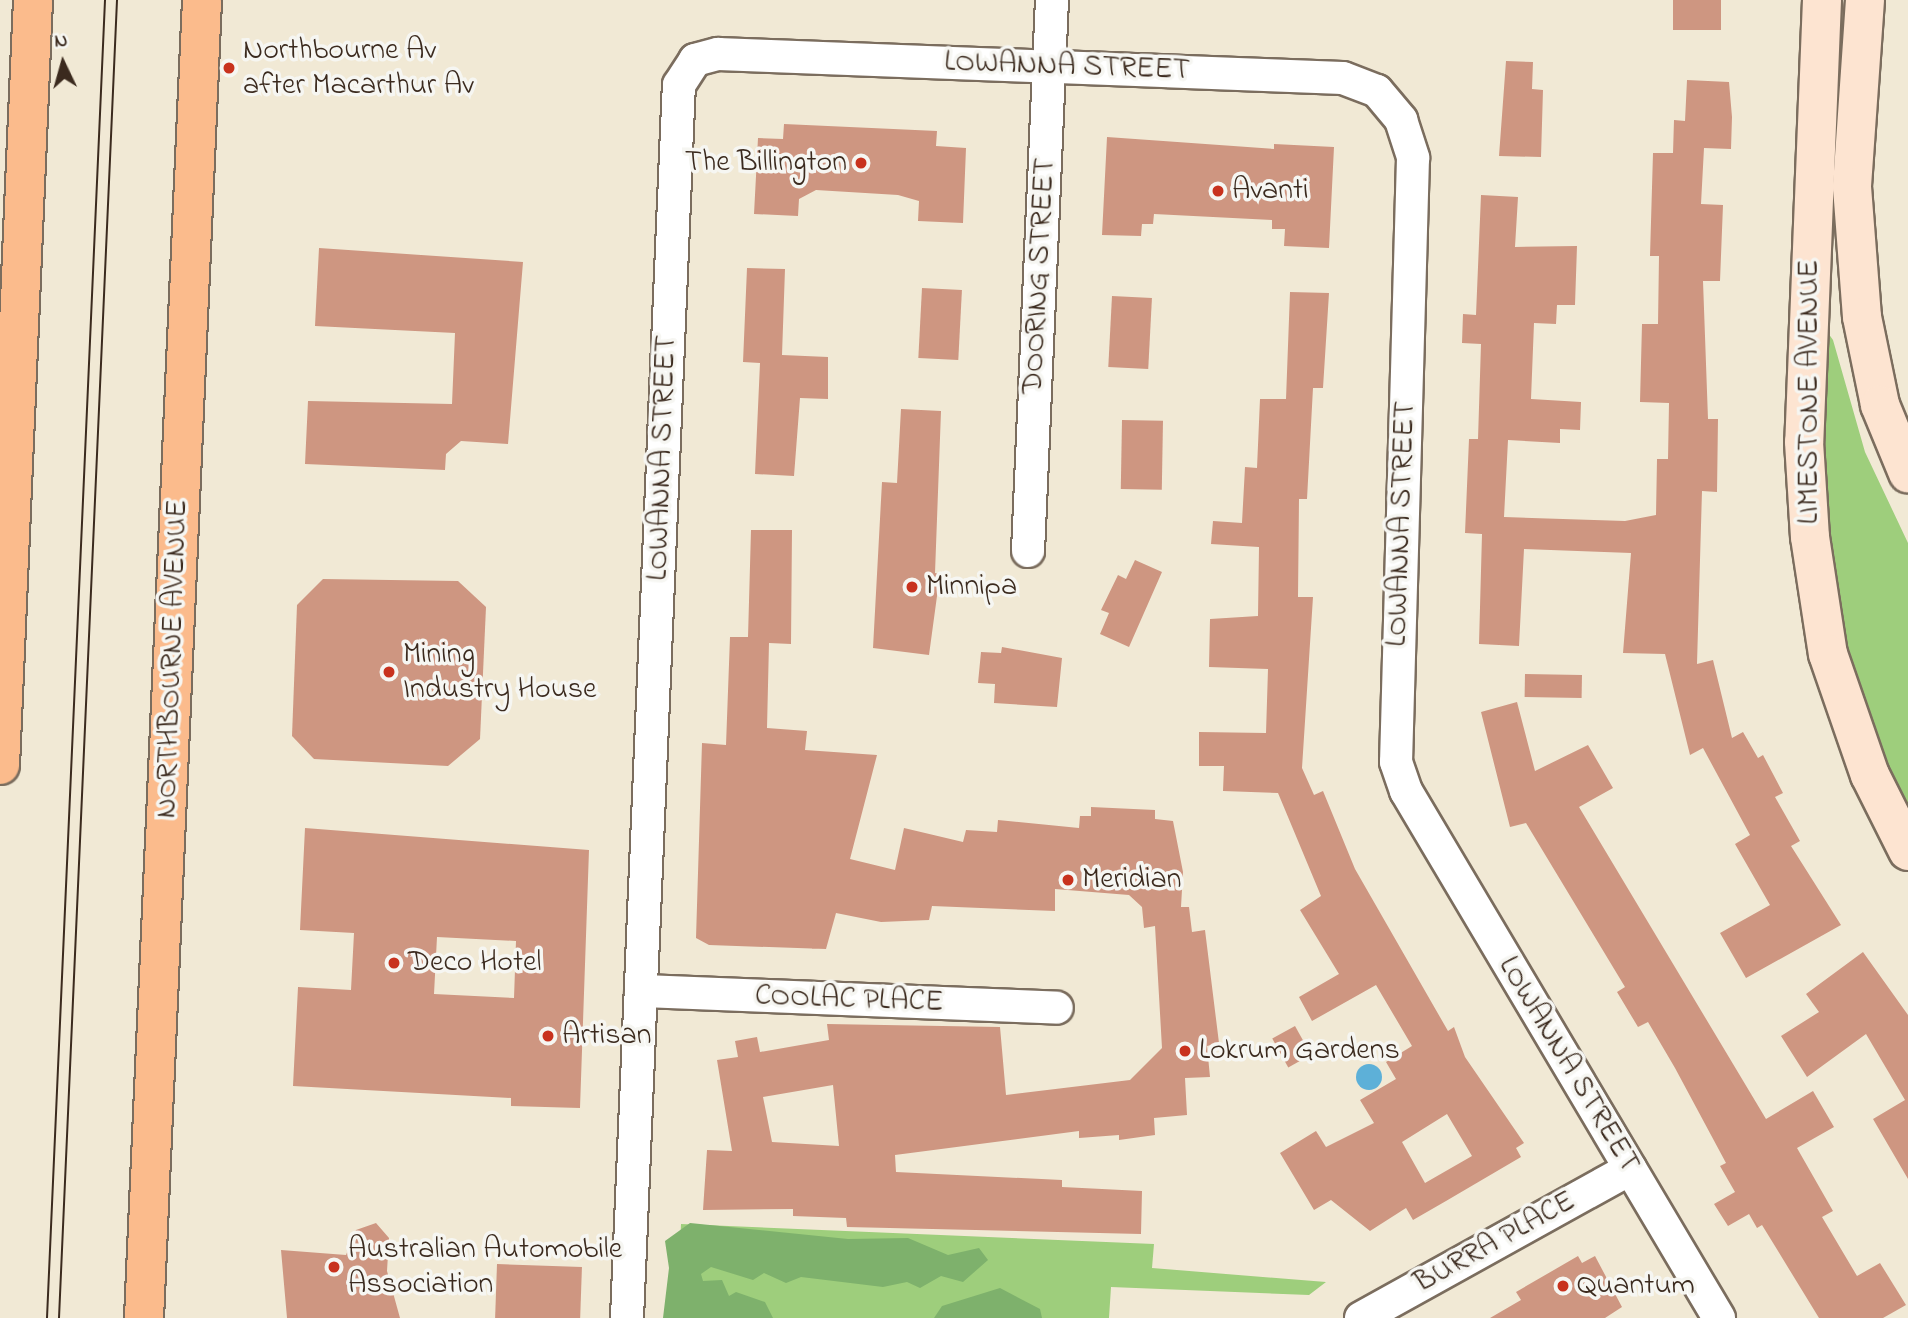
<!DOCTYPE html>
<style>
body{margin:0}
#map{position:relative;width:1908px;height:1318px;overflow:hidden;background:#f1e9d5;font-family:"Indie Flower",sans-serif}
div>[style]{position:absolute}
.green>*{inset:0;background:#9ece7c}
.forest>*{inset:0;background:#7eb16c}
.water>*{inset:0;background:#5db0d8}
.round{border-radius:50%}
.building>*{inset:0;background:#ce9681;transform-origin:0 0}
.roads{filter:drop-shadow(2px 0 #7b6d5e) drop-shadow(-2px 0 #7b6d5e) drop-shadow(0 2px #7b6d5e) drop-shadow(0 -2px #7b6d5e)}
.minor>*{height:32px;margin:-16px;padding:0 16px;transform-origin:16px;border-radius:16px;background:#fff}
.secondary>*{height:38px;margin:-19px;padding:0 19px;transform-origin:19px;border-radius:19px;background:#fde4d1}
.trunk>*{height:38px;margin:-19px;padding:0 19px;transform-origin:19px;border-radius:19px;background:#fbbb8c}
.tram>*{height:2px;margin:-1px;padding:0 1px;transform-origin:1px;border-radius:1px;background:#3b2a1e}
.dots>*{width:19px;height:19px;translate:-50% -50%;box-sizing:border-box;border:4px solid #f6f6f2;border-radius:50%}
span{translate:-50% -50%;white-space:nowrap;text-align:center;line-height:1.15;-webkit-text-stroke:7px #f6f6f2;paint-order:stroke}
.poi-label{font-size:30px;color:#3b2a1e}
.left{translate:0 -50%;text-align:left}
.right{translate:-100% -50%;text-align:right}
.street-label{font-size:30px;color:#3b2a1e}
.north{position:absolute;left:28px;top:28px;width:70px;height:70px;-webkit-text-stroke:5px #f6f6f2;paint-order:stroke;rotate:355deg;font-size:19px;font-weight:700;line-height:28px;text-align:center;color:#3b2a1e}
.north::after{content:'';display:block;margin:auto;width:24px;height:32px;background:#3b2a1e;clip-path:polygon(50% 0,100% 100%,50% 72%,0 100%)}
</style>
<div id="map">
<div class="green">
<div style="clip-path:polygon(1821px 323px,1833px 340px,1865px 452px,1908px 543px,1908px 818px,1838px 655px,1818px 472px)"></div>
<div style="clip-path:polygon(681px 1224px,1154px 1244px,1152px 1268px,1326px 1282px,1309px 1295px,1111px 1287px,1109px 1318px,677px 1318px)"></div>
</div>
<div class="forest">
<div style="clip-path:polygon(690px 1223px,848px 1239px,908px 1238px,948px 1255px,979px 1248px,988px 1260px,963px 1282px,941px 1276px,920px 1288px,907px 1282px,883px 1287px,801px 1277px,786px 1283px,764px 1273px,753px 1280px,711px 1267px,701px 1274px,703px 1281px,722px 1280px,729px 1296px,736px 1292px,765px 1302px,773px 1318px,663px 1318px,669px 1268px,665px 1241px)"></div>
<div style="clip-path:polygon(1000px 1288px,1040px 1309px,1042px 1318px,934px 1318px,942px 1306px)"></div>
</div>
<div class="water">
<div class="round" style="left:1356px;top:1064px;width:26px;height:26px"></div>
</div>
<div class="building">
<div style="left:1673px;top:0;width:48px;height:30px"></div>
<div style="clip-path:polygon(1506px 61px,1533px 62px,1532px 89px,1543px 90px,1541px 157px,1499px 156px)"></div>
<div style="clip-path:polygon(1687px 80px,1729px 82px,1732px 117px,1731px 149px,1704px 148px,1701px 204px,1723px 205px,1720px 281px,1703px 281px,1708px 419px,1718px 419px,1717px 492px,1702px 491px,1697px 664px,1713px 660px,1732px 738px,1743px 732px,1758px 758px,1763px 755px,1783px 793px,1775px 797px,1800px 841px,1791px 846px,1841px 925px,1746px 978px,1720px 933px,1770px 905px,1735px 844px,1750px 835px,1703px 748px,1690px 755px,1665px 654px,1623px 653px,1631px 553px,1524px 549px,1519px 646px,1479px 644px,1482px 534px,1465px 533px,1469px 439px,1478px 439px,1481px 344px,1462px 343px,1463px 314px,1476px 315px,1481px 195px,1518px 197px,1515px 247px,1577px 246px,1575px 305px,1557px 305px,1556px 324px,1534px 323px,1531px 399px,1581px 402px,1580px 430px,1560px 429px,1560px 443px,1508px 440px,1504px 517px,1625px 521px,1656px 515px,1657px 459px,1668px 459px,1669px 403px,1640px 402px,1642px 324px,1658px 324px,1659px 256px,1650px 256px,1653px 153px,1673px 153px,1674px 120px,1685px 121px)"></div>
<div style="clip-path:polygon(784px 124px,937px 131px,936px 146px,966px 148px,963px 223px,918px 221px,919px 201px,898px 195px,816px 190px,799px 199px,798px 216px,754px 214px,758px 138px,783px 139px)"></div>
<div style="clip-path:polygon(1107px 137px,1274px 149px,1274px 144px,1334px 147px,1329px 248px,1284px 246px,1285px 229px,1272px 229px,1272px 220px,1154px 214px,1153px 224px,1142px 224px,1141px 236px,1102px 235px)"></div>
<div style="clip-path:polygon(319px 248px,523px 262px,508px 444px,461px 441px,446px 454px,445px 470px,305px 464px,308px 401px,452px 404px,455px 333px,315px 326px)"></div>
<div style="clip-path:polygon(747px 268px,785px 269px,782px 355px,828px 357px,828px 399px,800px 398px,794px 476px,755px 474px,760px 363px,743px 362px)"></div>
<div style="left:922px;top:288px;width:40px;height:70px;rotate:3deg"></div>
<div style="clip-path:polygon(evenodd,1290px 292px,1329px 293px,1323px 388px,1313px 388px,1307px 499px,1299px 499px,1298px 597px,1313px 597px,1302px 768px,1314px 795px,1323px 791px,1355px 869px,1448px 1031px,1454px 1027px,1465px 1057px,1524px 1143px,1516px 1148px,1521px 1157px,1446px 1201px,1413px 1220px,1406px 1208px,1370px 1231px,1331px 1200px,1314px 1210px,1280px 1153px,1316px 1131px,1326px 1147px,1374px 1123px,1360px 1100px,1396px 1079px,1386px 1062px,1412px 1046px,1376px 985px,1312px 1021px,1299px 997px,1339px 974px,1300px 910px,1321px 896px,1278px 793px,1223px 791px,1224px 766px,1199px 766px,1199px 732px,1266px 733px,1268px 669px,1209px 667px,1210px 619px,1258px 616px,1259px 547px,1211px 544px,1213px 521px,1242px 523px,1245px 467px,1257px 468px,1260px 399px,1286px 399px,1290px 292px,1447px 1114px,1472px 1156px,1425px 1183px,1402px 1142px,1447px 1114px)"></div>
<div style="left:1112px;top:296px;width:40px;height:71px;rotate:3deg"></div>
<div style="clip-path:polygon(901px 409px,941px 411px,935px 573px,940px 574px,929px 655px,873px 648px,882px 482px,897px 483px)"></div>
<div style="left:1122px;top:420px;width:41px;height:69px;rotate:1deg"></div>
<div style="clip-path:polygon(evenodd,751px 530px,792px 530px,791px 644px,769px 643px,767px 728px,807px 731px,805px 750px,877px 755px,850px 859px,895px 870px,904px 828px,963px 842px,966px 830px,997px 832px,998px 820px,1079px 828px,1080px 816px,1091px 816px,1091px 807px,1155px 810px,1155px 819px,1173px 821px,1183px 872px,1181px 907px,1189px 907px,1192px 932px,1205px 930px,1219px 1043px,1207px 1046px,1210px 1077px,1185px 1078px,1187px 1115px,1154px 1118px,1155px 1135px,1119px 1140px,1119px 1135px,1079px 1138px,1079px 1131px,895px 1155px,896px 1172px,1062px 1180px,1062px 1187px,1142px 1191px,1141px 1234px,847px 1227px,846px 1218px,793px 1216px,793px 1209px,703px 1210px,707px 1150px,732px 1151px,717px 1060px,738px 1057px,735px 1041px,757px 1037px,760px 1052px,829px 1040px,827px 1024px,1000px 1027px,1006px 1095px,1130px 1080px,1162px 1048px,1155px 926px,1144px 928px,1142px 907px,1129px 895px,1055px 889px,1055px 911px,932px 906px,929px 920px,881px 922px,836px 913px,826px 949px,709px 945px,696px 938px,702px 743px,726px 745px,730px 637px,748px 637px,751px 530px,833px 1085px,839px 1146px,772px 1142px,763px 1097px,833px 1085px)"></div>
<div style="clip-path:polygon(1135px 560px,1162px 572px,1129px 647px,1100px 634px,1109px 613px,1101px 610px,1118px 575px,1126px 579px)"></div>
<div style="clip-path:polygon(323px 579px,458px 581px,486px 607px,480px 739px,448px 766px,314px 759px,292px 736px,297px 605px)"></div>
<div style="clip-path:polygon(1002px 647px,1062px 658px,1057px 707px,994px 703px,995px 684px,978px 683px,981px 652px,1001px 653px)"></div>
<div style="left:1525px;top:674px;width:57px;height:23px;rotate:1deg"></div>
<div style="clip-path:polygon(1517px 702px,1535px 771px,1588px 745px,1613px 788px,1579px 807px,1766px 1119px,1813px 1091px,1834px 1127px,1797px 1148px,1833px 1211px,1822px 1217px,1857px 1276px,1880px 1263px,1906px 1305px,1883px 1318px,1819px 1318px,1762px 1225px,1757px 1228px,1749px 1214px,1728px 1226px,1714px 1204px,1735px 1192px,1720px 1166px,1726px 1163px,1675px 1068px,1648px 1022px,1638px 1027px,1617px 992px,1625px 987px,1526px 823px,1510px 827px,1481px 712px)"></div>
<div style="clip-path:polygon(evenodd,305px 828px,589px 850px,580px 1108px,511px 1106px,511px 1098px,293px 1086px,298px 987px,351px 990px,354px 933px,300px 930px,305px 828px,437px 937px,516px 941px,514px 998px,434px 994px,437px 937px)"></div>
<div style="clip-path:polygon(1863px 952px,1908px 1015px,1908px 1179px,1873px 1119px,1905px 1100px,1866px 1034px,1807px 1077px,1781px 1036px,1819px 1012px,1806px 994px)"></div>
<div style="left:1295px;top:1026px;width:33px;height:26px;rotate:61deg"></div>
<div style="clip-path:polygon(376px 1223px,389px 1238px,387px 1271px,400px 1318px,287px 1318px,281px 1250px,346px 1255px,356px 1230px)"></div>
<div style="clip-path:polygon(1578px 1256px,1582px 1263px,1595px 1256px,1622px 1307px,1605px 1318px,1490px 1318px,1521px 1300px,1516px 1292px)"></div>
<div style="left:497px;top:1264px;width:85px;height:54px;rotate:2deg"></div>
</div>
<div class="roads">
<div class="minor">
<div style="left:1028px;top:551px;width:552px;rotate:-87.51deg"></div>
<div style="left:641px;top:991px;width:416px;rotate:2.3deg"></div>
<div style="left:627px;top:1318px;width:1234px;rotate:-87.59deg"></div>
<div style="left:679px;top:85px;width:30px;rotate:-57deg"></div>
<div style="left:695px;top:60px;width:24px;rotate:-15deg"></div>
<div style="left:718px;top:54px;width:625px;rotate:2.2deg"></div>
<div style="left:1343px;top:78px;width:36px;rotate:21deg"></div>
<div style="left:1377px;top:91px;width:38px;rotate:50deg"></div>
<div style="left:1401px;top:120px;width:40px;rotate:72deg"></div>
<div style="left:1413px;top:158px;width:604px;rotate:91.61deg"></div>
<div style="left:1396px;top:762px;width:31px;rotate:71deg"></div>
<div style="left:1406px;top:791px;width:613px;rotate:59.29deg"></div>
<div style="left:1361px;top:1318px;width:308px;rotate:-29deg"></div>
</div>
<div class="secondary">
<div style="left:1822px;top:0;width:442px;rotate:92.3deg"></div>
<div style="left:1804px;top:442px;width:95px;rotate:86.4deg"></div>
<div style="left:1810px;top:537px;width:118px;rotate:81.3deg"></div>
<div style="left:1828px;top:654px;width:128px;rotate:70.9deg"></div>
<div style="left:1870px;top:775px;width:85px;rotate:63.4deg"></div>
<div style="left:1865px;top:0;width:187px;rotate:94deg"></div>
<div style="left:1852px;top:187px;width:130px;rotate:85.6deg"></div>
<div style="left:1862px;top:317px;width:90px;rotate:78.4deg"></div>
<div style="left:1880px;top:405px;width:74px;rotate:67.6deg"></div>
</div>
<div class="trunk">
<div style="left:0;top:765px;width:766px;rotate:-87.53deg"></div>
<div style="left:144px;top:1318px;width:1319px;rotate:-87.48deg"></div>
</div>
</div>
<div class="tram">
<div style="left:47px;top:1318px;width:1319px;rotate:-87.48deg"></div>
<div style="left:59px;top:1318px;width:1319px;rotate:-87.48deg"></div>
</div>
<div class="dots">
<div style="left:229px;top:68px;background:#c8321e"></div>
<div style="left:861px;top:163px;background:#c8321e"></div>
<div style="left:1218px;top:191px;background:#c8321e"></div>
<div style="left:912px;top:587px;background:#c8321e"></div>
<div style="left:389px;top:672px;background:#c8321e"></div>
<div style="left:1068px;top:880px;background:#c8321e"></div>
<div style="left:394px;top:963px;background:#c8321e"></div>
<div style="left:548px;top:1036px;background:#c8321e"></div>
<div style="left:1185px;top:1051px;background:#c8321e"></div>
<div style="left:334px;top:1267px;background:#c8321e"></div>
<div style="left:1563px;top:1286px;background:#c8321e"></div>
</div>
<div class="poi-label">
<span class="left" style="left:243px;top:68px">Northbourne Av<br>after Macarthur Av</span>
<span class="right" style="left:847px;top:163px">The Billington</span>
<span class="left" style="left:1232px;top:191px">Avanti</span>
<span class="left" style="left:926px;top:587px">Minnipa</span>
<span class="left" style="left:403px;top:672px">Mining<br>Industry House</span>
<span class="left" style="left:1082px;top:880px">Meridian</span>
<span class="left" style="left:408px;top:963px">Deco Hotel</span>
<span class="left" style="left:562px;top:1036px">Artisan</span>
<span class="left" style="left:1199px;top:1051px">Lokrum Gardens</span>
<span class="left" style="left:348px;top:1267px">Australian Automobile<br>Association</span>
<span class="left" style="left:1577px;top:1286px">Quantum</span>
</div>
<div class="street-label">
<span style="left:1067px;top:67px;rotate:2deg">LOWANNA STREET</span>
<span style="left:1040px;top:276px;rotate:-87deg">DOORING STREET</span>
<span style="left:1810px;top:392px;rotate:-90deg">LIMESTONE AVENUE</span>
<span style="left:663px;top:458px;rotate:-88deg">LOWANNA STREET</span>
<span style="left:1402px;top:524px;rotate:-88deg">LOWANNA STREET</span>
<span style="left:173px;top:659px;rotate:-88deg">NORTHBOURNE AVENUE</span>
<span style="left:849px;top:1000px;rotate:2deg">COOLAC PLACE</span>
<span style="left:1568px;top:1065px;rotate:59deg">LOWANNA STREET</span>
<span style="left:1495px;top:1243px;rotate:-29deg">BURRA PLACE</span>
</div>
<div class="north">N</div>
</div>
